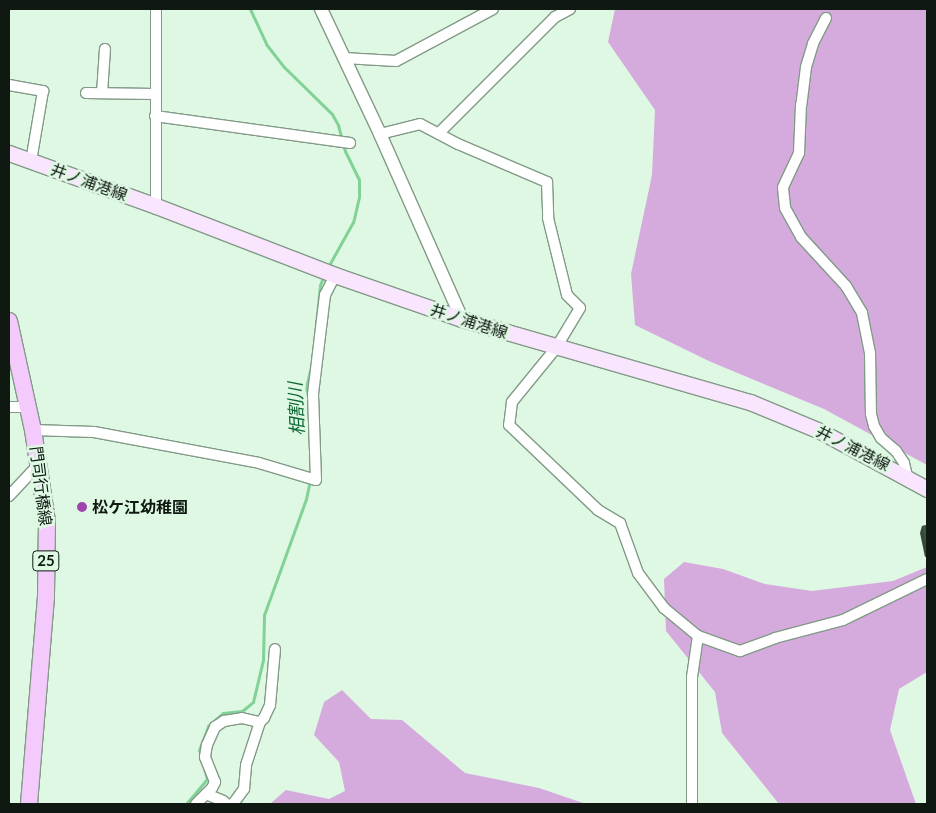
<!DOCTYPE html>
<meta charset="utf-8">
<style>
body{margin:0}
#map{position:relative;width:936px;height:813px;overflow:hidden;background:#def8e3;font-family:Lato,"Noto Sans JP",sans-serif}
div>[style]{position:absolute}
.green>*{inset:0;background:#d5abdd}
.stream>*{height:3px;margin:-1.5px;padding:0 1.5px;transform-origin:1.5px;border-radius:1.5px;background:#82d297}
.roads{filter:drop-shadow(1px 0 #829a87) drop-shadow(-1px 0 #829a87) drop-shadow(0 1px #829a87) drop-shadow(0 -1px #829a87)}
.minor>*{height:10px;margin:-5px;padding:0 5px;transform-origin:5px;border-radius:5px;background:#fff}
.tertiary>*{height:12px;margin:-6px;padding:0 6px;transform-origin:6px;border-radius:6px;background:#fff}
.secondary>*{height:15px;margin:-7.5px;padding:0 7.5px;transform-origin:7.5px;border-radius:7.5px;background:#fae5fe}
.primary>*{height:16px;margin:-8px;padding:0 8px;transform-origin:8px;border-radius:8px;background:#f4cafc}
.wall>*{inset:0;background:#35483a}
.building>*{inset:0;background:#3e5443}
.dots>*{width:14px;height:14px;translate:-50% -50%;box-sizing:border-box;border:2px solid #def8e3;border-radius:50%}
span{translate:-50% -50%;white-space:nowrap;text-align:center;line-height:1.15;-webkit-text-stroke:5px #def8e3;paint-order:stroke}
.shield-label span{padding:1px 4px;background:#def8e3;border:1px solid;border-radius:4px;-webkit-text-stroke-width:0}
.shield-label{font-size:15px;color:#0f1811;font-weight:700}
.street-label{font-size:16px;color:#0f1811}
.poi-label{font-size:16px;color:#0f1811;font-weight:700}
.left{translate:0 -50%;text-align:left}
.water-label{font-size:18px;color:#0e6934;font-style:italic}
.frame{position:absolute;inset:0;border:10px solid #0f1811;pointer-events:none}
</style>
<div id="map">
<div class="green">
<div style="clip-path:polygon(615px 9px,927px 9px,927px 465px,824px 409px,711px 362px,635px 325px,631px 274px,652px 175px,655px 110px,608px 42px)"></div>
<div style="clip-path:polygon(684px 562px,723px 569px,765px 584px,812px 591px,893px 581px,927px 567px,927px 672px,899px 689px,890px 730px,916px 804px,779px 804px,722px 733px,715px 692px,666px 631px,664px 579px)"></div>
<div style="clip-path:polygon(342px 690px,371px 719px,402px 720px,465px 773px,539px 788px,586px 804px,270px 804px,286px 790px,329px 799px,345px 791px,339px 762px,314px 735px,324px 702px)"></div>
</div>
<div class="stream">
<div style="left:250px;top:9px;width:38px;rotate:65deg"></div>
<div style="left:266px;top:44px;width:29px;rotate:52deg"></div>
<div style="left:284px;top:67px;width:67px;rotate:44.4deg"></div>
<div style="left:332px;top:114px;width:13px;rotate:61deg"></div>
<div style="left:338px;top:125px;width:27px;rotate:75deg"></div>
<div style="left:345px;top:151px;width:32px;rotate:64deg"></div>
<div style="left:359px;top:180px;width:17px;rotate:90deg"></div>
<div style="left:359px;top:197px;width:26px;rotate:103deg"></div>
<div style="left:353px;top:222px;width:51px;rotate:119.1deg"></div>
<div style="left:309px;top:401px;width:14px;rotate:-102deg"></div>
<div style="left:306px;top:387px;width:25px;rotate:-76deg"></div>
<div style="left:312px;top:363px;width:78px;rotate:-84.1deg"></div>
<div style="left:320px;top:285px;width:11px;rotate:-68deg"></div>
<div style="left:186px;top:804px;width:33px;rotate:-50deg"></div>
<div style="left:207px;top:779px;width:30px;rotate:-105deg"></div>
<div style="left:199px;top:750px;width:26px;rotate:-69deg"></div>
<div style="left:208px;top:726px;width:20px;rotate:-41deg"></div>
<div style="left:223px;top:713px;width:19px;rotate:-6deg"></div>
<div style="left:242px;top:711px;width:14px;rotate:-39deg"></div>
<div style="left:253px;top:702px;width:43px;rotate:-76.6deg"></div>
<div style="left:263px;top:660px;width:45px;rotate:-88.7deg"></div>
<div style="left:264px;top:615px;width:123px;rotate:-70.1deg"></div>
<div style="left:306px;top:499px;width:19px;rotate:-78deg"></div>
</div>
<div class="roads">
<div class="minor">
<div style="left:156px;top:9px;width:197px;rotate:90deg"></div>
<div style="left:826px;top:18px;width:29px;rotate:117deg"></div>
<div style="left:813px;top:44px;width:24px;rotate:107deg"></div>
<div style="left:806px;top:67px;width:38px;rotate:97deg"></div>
<div style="left:801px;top:105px;width:48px;rotate:92.4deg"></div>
<div style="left:799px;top:153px;width:38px;rotate:115deg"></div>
<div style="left:783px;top:188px;width:20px;rotate:84deg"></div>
<div style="left:785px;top:208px;width:33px;rotate:61deg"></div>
<div style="left:801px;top:237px;width:67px;rotate:47.4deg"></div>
<div style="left:846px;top:286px;width:31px;rotate:59deg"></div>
<div style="left:862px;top:313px;width:41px;rotate:78.7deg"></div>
<div style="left:870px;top:353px;width:61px;rotate:89.1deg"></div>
<div style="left:871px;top:414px;width:12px;rotate:76deg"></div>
<div style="left:874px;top:426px;width:14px;rotate:60deg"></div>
<div style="left:881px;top:438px;width:20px;rotate:41deg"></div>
<div style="left:896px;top:451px;width:14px;rotate:56deg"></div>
<div style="left:904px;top:463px;width:13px;rotate:77deg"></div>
<div style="left:344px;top:58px;width:52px;rotate:3.3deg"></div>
<div style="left:396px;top:61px;width:110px;rotate:-28.2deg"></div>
<div style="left:9px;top:85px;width:35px;rotate:10deg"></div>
<div style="left:43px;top:91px;width:71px;rotate:99.7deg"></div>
<div style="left:86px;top:93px;width:69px;rotate:0.8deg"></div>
<div style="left:102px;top:93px;width:44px;rotate:-86.1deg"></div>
<div style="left:155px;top:116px;width:197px;rotate:7.9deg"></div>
<div style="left:439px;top:133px;width:164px;rotate:-45deg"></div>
<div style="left:555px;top:17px;width:17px;rotate:-28deg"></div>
<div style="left:380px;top:134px;width:41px;rotate:-14deg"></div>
<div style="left:420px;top:124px;width:43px;rotate:27.8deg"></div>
<div style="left:458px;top:144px;width:97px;rotate:23.1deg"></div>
<div style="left:547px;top:182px;width:36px;rotate:88deg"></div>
<div style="left:548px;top:218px;width:79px;rotate:76.1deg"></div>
<div style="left:567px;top:295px;width:18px;rotate:45deg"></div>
<div style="left:580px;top:308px;width:47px;rotate:121deg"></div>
<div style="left:556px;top:348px;width:70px;rotate:129.2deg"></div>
<div style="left:512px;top:402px;width:23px;rotate:97deg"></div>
<div style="left:509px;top:425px;width:123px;rotate:43.7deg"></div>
<div style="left:598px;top:510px;width:26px;rotate:31deg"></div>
<div style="left:620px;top:523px;width:53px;rotate:70.2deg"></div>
<div style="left:638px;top:573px;width:44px;rotate:53.4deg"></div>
<div style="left:664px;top:608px;width:44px;rotate:39.5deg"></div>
<div style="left:698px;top:636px;width:45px;rotate:19.7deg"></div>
<div style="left:740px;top:651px;width:37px;rotate:-20deg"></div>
<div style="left:775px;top:638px;width:70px;rotate:-14.8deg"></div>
<div style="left:843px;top:620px;width:93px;rotate:-26deg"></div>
<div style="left:9px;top:407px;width:19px"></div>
<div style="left:33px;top:430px;width:61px;rotate:1.9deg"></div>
<div style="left:94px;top:432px;width:168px;rotate:10.6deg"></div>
<div style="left:259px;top:463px;width:59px;rotate:16.6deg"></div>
<div style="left:316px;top:480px;width:86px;rotate:-92deg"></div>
<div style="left:313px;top:394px;width:100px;rotate:-83.1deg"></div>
<div style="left:325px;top:295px;width:22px;rotate:-63deg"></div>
<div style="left:9px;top:496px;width:44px;rotate:-46.8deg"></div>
<div style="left:206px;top:794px;width:18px;rotate:22deg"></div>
<div style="left:223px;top:801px;width:5px;rotate:37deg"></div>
<div style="left:196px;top:804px;width:23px;rotate:-45deg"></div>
<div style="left:212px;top:788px;width:7px;rotate:-63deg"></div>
<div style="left:215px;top:782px;width:27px;rotate:-112deg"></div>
<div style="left:205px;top:757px;width:12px;rotate:-81deg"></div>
<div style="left:207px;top:745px;width:20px;rotate:-66deg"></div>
<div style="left:215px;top:727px;width:11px;rotate:-34deg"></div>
<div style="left:224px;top:721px;width:18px;rotate:-9deg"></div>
<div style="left:242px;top:718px;width:18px;rotate:13deg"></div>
<div style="left:260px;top:722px;width:6px;rotate:-45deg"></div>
<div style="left:264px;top:718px;width:14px;rotate:-65deg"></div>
<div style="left:270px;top:705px;width:56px;rotate:-84.9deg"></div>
<div style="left:233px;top:804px;width:19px;rotate:-54deg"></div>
<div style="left:244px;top:789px;width:24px;rotate:-85deg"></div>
<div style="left:246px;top:765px;width:45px;rotate:-72deg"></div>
<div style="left:692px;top:804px;width:127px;rotate:-90deg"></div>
<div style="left:692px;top:677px;width:41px;rotate:-81.7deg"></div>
</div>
<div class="tertiary">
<div style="left:321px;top:9px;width:138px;rotate:64.7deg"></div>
<div style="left:380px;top:134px;width:202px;rotate:66.1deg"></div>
</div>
<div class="secondary">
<div style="left:9px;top:153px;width:156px;rotate:19.8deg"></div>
<div style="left:156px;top:206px;width:192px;rotate:21.1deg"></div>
<div style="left:335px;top:275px;width:134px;rotate:19.1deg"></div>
<div style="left:462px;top:319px;width:300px;rotate:16.1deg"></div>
<div style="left:750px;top:402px;width:76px;rotate:22.5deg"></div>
<div style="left:820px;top:431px;width:122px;rotate:28.5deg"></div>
</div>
<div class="primary">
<div style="left:9px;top:321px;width:112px;rotate:77.6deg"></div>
<div style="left:33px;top:430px;width:93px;rotate:81.3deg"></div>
<div style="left:47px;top:522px;width:75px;rotate:90.8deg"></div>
<div style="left:46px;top:597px;width:208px;rotate:94.7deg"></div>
</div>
</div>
<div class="wall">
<div style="clip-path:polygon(927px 525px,927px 556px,925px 557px,920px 533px,922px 526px)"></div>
</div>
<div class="building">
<div style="clip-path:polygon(927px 525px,927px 548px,922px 526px)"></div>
</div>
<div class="dots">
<div style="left:82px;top:507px;background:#9f45b0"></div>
</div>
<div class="shield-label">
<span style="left:46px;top:561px">25</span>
</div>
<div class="street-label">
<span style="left:89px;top:182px;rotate:20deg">井ノ浦港線</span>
<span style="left:469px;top:321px;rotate:18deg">井ノ浦港線</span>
<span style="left:853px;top:448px;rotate:27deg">井ノ浦港線</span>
<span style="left:41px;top:486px;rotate:83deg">門司行橋線</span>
</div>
<div class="poi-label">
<span class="left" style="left:92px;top:507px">松ケ江幼稚園</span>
</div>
<div class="water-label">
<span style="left:296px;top:409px;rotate:-93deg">相割川</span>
</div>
<div class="frame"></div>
</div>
